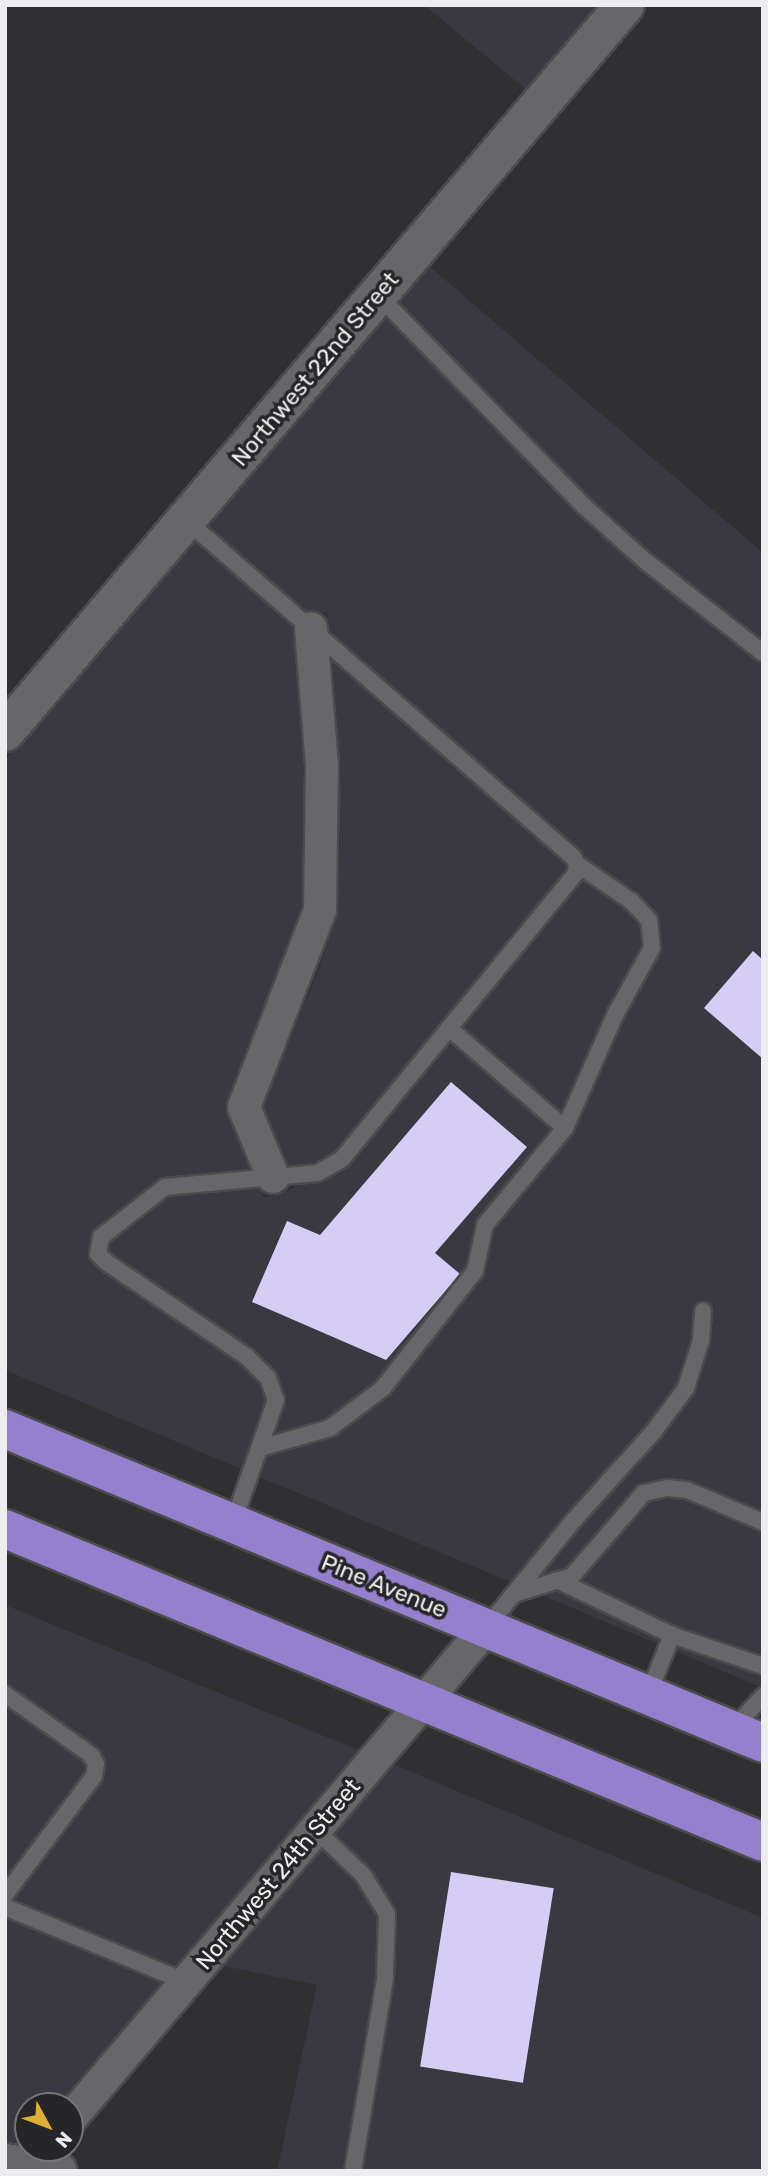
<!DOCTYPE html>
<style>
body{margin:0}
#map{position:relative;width:768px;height:2176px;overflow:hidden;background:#302f32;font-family:Rubik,sans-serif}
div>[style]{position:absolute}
.built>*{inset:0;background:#3a3941}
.building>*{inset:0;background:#d6cdf5;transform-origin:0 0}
.roads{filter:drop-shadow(2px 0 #4b4b4d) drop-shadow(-2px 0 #4b4b4d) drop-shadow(0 2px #4b4b4d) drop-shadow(0 -2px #4b4b4d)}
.lane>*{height:16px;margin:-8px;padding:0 8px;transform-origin:8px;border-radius:8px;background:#676669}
.street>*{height:32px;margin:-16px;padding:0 16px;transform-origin:16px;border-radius:16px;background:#676669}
.secondary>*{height:38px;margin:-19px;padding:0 19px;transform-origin:19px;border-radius:19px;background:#676669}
.highway>*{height:38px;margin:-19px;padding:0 19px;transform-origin:19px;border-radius:19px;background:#9580cd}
span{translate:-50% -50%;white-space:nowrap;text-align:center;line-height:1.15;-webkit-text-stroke:7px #262628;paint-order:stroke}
.street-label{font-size:23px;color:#edecee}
.frame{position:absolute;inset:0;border:7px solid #edecee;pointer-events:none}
.north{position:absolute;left:14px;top:2092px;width:70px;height:70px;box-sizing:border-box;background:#262628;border:2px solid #767577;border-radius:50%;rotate:131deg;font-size:19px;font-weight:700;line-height:28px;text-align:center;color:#edecee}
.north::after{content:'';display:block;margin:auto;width:24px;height:32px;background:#e0b034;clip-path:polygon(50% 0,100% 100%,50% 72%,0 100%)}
</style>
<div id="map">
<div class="built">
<div style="clip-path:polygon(424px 5px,601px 5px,528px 91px)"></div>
<div style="clip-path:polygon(evenodd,428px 265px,763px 553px,763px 1688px,5px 1370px,5px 760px,428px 265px,292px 611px,327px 613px,339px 767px,338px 912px,319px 968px,262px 1109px,295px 1188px,264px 1198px,228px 1112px,227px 1099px,303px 905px,305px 764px,292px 611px)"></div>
<div style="clip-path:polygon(5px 1605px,358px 1750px,57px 2106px,28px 2106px,28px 2141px,19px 2148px,5px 2146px)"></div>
<div style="clip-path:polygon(394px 1765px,763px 1918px,763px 2171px,277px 2171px,317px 1985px,224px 1966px)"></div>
</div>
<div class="building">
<div style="clip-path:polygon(753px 951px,763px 960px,763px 1059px,704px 1008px)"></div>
<div style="clip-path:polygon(451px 1082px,527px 1147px,435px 1253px,460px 1274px,386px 1360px,252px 1302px,287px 1221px,320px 1235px)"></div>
<div style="left:451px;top:1872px;width:104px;height:197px;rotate:9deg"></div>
</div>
<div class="roads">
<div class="lane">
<div style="left:378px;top:295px;width:296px;rotate:45.7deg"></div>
<div style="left:585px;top:507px;width:79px;rotate:41.9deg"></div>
<div style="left:644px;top:560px;width:151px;rotate:38deg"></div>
<div style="left:186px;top:520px;width:513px;rotate:41.05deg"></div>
<div style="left:573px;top:857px;width:8px;rotate:60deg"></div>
<div style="left:577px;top:864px;width:9px;rotate:96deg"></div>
<div style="left:576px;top:873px;width:370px;rotate:129.3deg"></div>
<div style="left:342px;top:1159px;width:28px;rotate:150deg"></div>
<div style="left:318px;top:1173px;width:154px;rotate:174.8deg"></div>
<div style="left:165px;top:1187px;width:81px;rotate:142deg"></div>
<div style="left:101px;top:1237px;width:17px;rotate:100deg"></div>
<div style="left:98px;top:1254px;width:11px;rotate:45deg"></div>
<div style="left:106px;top:1262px;width:169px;rotate:33.9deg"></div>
<div style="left:246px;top:1356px;width:31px;rotate:45deg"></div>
<div style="left:268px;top:1378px;width:23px;rotate:70deg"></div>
<div style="left:276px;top:1400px;width:130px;rotate:109.3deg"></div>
<div style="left:449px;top:1028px;width:153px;rotate:40.8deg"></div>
<div style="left:260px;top:1448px;width:73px;rotate:-15.9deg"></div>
<div style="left:330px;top:1428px;width:66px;rotate:-37deg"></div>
<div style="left:383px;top:1388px;width:149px;rotate:-51.8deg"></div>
<div style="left:475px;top:1271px;width:47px;rotate:-77.7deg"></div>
<div style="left:485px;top:1225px;width:126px;rotate:-50.5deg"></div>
<div style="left:565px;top:1128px;width:126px;rotate:-66.1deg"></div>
<div style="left:616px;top:1013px;width:74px;rotate:-61deg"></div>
<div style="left:652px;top:948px;width:28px;rotate:-96deg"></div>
<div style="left:649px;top:920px;width:26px;rotate:-133deg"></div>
<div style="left:631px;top:901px;width:65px;rotate:-145.6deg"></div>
<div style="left:557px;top:1580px;width:127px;rotate:25.6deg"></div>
<div style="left:672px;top:1635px;width:96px;rotate:18.8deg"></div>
<div style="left:514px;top:1594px;width:61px;rotate:-17.2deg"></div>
<div style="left:572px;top:1576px;width:110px;rotate:-49.1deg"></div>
<div style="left:644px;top:1493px;width:24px;rotate:-12deg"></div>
<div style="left:667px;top:1488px;width:20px;rotate:6deg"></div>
<div style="left:687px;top:1490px;width:82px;rotate:22.8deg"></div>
<div style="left:486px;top:1628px;width:138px;rotate:-50.9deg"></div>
<div style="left:573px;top:1521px;width:121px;rotate:-48deg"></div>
<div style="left:654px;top:1431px;width:54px;rotate:-53.3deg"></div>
<div style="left:686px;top:1388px;width:50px;rotate:-72.6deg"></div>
<div style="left:701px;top:1340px;width:29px;rotate:-86deg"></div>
<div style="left:5px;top:1694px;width:105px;rotate:35.3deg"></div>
<div style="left:91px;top:1755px;width:10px;rotate:61deg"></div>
<div style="left:96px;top:1764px;width:12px;rotate:99deg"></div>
<div style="left:94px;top:1776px;width:149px;rotate:126.8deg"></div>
<div style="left:648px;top:1695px;width:65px;rotate:-68.2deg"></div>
<div style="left:732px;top:1730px;width:46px;rotate:-47.6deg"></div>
<div style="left:315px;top:1829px;width:66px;rotate:43.8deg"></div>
<div style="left:363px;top:1875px;width:46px;rotate:58.4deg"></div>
<div style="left:387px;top:1914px;width:65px;rotate:91.8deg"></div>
<div style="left:385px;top:1979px;width:195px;rotate:99.5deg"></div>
<div style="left:5px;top:1907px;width:196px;rotate:22.5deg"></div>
</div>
<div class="street">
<div style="left:273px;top:1177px;width:76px;rotate:-112.5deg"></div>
<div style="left:244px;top:1107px;width:211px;rotate:-68.9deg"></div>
<div style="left:320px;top:910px;width:144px;rotate:-89.2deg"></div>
<div style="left:322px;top:766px;width:138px;rotate:-94.6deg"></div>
<div style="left:70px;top:2119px;width:644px;rotate:-49.73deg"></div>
</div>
<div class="secondary">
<div style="left:5px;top:732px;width:955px;rotate:-49.54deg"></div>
<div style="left:5px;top:2163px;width:53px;rotate:8.7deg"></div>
</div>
<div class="highway">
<div style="left:5px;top:1429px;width:820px;rotate:22.5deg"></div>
<div style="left:5px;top:1529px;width:820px;rotate:22.44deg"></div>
</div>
</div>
<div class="street-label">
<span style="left:315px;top:369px;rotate:-50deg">Northwest 22nd Street</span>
<span style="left:384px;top:1586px;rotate:22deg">Pine Avenue</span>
<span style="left:278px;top:1874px;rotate:-50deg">Northwest 24th Street</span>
</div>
<div class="frame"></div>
<div class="north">N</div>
</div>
